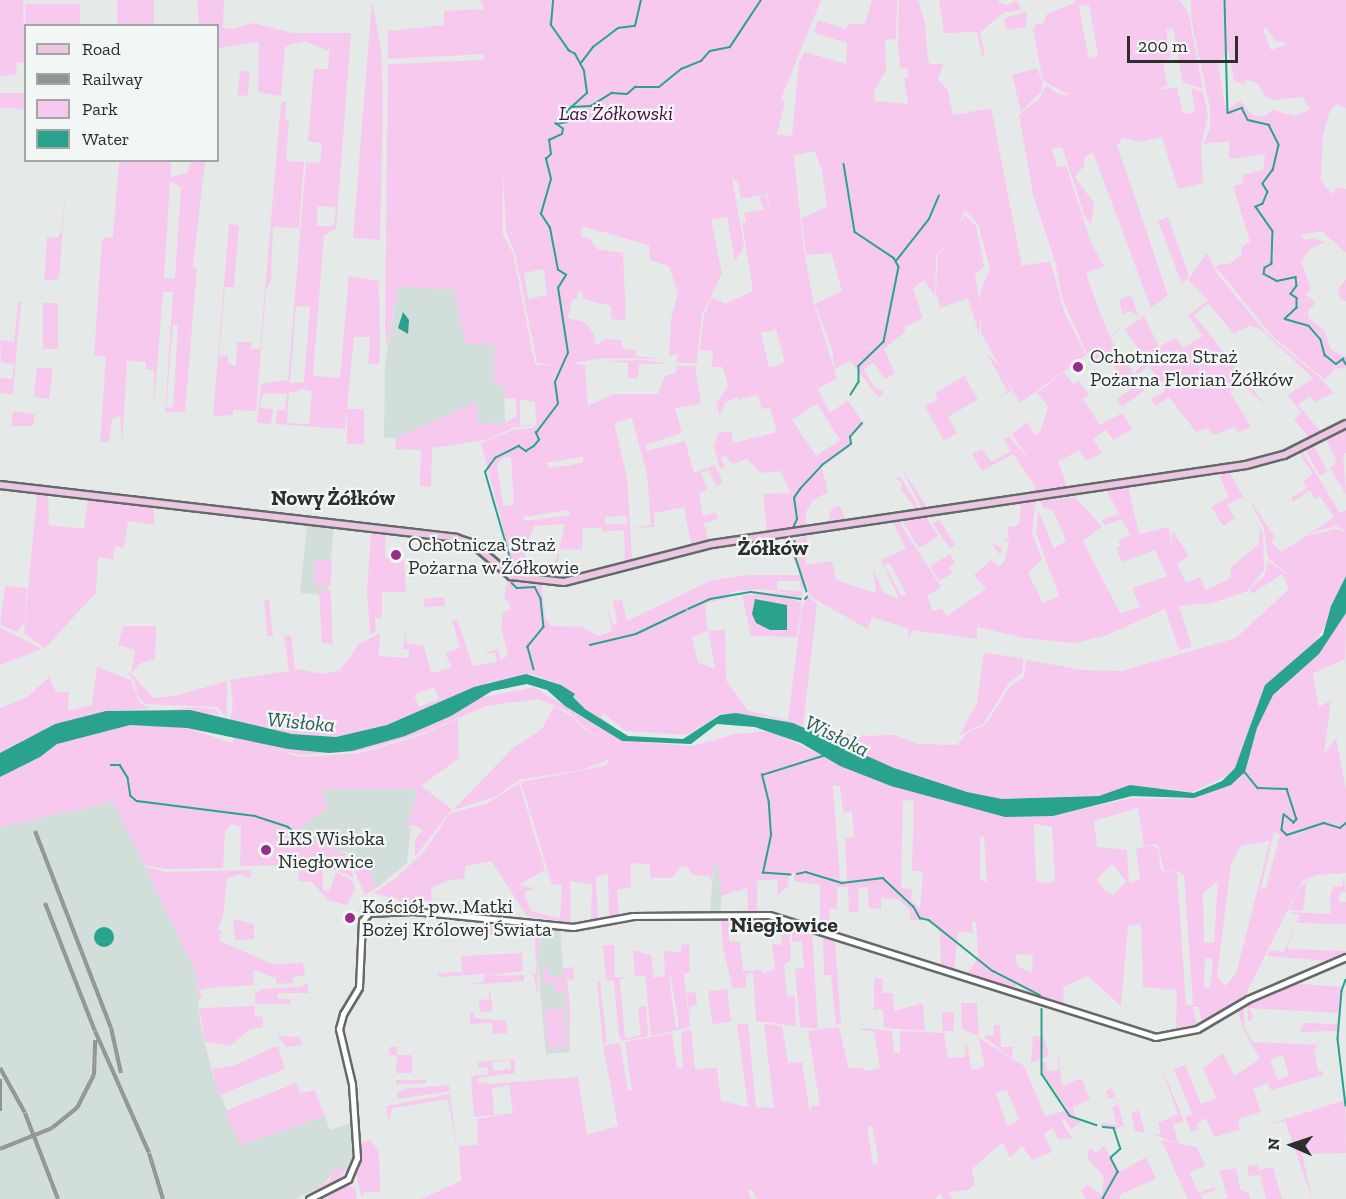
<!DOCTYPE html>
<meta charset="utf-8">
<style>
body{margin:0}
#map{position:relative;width:1346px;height:1199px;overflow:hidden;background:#e5eae8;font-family:"Zilla Slab",serif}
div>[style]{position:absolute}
.built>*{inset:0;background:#d1deda;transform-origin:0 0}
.green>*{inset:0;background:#f8c9ee;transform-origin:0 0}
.water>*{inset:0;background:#29a28e}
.round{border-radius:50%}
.stream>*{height:1.5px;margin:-0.75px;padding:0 0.75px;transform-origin:0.75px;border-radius:0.75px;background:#29a28e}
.roads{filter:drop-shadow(2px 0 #656968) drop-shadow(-2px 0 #656968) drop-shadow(0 2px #656968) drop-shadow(0 -2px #656968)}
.minor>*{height:5px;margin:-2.5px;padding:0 2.5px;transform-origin:2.5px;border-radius:2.5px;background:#fff}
.major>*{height:6px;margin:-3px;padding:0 3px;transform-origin:3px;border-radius:3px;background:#ebc7e3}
.rail>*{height:4px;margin-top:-2px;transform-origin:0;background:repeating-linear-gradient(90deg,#f2f7f6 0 4.5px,#909392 0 9px);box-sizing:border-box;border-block:2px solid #909392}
.dots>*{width:16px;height:16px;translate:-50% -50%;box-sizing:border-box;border:3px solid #f2f7f6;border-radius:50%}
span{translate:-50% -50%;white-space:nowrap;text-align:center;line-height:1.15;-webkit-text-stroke:4.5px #f2f7f6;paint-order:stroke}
.park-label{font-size:20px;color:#460a3f;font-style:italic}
.poi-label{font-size:20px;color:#2d2f2e}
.left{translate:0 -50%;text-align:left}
.neighbourhood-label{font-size:21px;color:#2d2f2e;font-weight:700}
.water-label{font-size:21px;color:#2b5b52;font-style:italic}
.quarter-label{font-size:22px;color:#2d2f2e;font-weight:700}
.legend{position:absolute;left:24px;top:24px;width:195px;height:138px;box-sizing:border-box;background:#f2f7f6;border:2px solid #a3a7a6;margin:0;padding:8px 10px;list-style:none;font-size:18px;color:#2d2f2e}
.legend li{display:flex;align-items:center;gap:12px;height:30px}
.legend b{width:30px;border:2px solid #a3a7a6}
.north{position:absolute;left:1262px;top:1115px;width:60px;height:60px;-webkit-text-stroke:4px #f2f7f6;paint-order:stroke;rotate:273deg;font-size:16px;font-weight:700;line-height:24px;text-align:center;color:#2d2f2e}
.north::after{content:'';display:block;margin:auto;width:21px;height:27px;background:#2d2f2e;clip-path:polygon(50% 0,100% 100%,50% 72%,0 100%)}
.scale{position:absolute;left:1127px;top:36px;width:111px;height:27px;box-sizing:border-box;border:3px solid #2d2f2e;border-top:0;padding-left:8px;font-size:18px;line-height:21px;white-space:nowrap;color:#2d2f2e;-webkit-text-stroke:4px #f2f7f6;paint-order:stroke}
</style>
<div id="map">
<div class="built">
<div style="clip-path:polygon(398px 287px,454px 289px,495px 345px,493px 381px,504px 388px,505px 423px,477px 424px,477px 402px,424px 428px,396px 438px,384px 437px,385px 365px)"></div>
<div style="left:307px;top:526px;width:27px;height:67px;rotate:6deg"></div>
<div style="clip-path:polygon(320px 788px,417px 789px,407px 829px,411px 828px,407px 863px,378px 887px,374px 885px,368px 860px,352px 865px,350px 853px,318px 845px,294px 832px,328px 807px)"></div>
<div style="clip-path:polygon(114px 802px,196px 973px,200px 1023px,213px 1076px,241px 1145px,325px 1116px,330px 1130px,351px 1123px,353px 1156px,348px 1169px,335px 1170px,322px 1186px,296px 1199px,0 1199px,0 827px)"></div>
<div style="clip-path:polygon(714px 863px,718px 863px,721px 882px,721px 915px,711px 916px,710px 911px)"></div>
<div style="clip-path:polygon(545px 925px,560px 928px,570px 1052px,546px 1054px,537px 955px)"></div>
</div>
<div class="green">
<div style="clip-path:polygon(0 0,23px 0,25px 62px,17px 63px,16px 75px,0 76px)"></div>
<div style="left:117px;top:0;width:37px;height:25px"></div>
<div style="clip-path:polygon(evenodd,197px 0,224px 0,223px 28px,232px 29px,253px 23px,293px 33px,351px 33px,336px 229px,324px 235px,313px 376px,340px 378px,349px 276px,379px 281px,380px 348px,379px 365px,368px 364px,370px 337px,354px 337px,345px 429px,276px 424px,277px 410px,285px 410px,287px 394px,267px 393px,262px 396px,260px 408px,273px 409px,271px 424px,257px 423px,261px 384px,288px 380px,306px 162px,320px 163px,322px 143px,308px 141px,314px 69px,328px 69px,330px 47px,328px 51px,305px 41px,285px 46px,281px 96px,258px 92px,259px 42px,218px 48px,218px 26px,199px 25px,197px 0,317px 206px,336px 207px,334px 226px,317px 226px,317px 206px,197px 0,296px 306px,310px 307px,304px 382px,290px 383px,296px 306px,197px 0,303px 389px,312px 391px,309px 424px,287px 423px,289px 393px,303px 389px)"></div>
<div style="clip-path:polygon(372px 0,381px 49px,383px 98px,380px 240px,353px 238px)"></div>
<div style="clip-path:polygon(evenodd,480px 0,821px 0,781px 99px,785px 101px,777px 134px,792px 136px,799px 62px,805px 52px,846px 64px,847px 43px,814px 33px,818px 20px,845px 29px,849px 24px,865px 24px,872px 0,897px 0,896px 39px,885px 40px,886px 71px,874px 91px,875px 101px,908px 104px,904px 78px,908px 77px,907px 68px,901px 69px,898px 50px,899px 0,918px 0,925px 22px,928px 60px,930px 64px,943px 64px,938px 80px,947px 89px,953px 115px,991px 108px,1022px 266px,1050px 261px,1064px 311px,1086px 355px,1020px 403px,981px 333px,980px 292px,990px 269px,978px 224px,965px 210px,957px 229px,936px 256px,935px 297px,924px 280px,913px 288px,923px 318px,905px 327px,905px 332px,884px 349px,895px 373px,885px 379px,873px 362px,864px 370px,874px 387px,884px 392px,879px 398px,850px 361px,835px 369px,832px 350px,815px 304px,842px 291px,831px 253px,806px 255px,801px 218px,827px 207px,822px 171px,815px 151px,794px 156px,803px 244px,813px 301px,837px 378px,818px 389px,830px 413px,848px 400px,864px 425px,849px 437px,850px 447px,822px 467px,828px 492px,813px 500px,806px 512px,806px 527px,767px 532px,763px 494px,791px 493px,780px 471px,760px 473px,747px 459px,733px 464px,725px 456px,721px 458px,725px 467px,720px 469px,714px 447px,718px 433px,731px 431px,733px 443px,777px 432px,770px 408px,762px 409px,757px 395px,738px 400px,737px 397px,725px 403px,720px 416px,716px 404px,728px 386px,723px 367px,712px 367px,713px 351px,700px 350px,704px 315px,712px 297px,725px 304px,753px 291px,742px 223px,746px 222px,744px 213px,764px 210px,759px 197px,766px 195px,769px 207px,768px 194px,741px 199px,738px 183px,732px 177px,744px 247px,735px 261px,727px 217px,711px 220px,722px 274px,702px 314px,697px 363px,676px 363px,677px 353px,669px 357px,671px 319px,678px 294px,669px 266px,650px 260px,649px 245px,582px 226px,581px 237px,590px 238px,597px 249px,623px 253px,626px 321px,611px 319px,611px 306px,583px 299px,583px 292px,578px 291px,577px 299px,572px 299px,568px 318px,585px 322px,594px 334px,596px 346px,606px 339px,621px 340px,623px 349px,636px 350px,636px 356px,665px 359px,604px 358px,573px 363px,585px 365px,588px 406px,614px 394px,658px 394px,665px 376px,675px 373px,677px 366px,695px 366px,701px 404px,675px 408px,682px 433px,645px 445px,647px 451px,685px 441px,694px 473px,715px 465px,723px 483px,716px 486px,709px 470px,701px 473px,707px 489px,699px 494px,703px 516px,716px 512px,718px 519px,704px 523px,708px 541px,691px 544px,684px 507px,654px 513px,654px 527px,632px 528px,651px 525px,647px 475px,632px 418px,614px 423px,627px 477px,632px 559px,625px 561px,624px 530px,603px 532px,602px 528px,583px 528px,582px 550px,559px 549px,565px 524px,534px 526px,524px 552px,530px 577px,515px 574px,481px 443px,513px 430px,533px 428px,536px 424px,535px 402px,520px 399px,520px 425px,532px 426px,515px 427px,489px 439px,432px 448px,431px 487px,420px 486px,421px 450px,395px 449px,396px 438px,477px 402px,478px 424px,505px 423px,517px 416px,515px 398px,504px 399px,504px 388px,493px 381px,495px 345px,465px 344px,454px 289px,398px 287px,387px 348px,385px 323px,388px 64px,483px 60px,484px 54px,388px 59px,388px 31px,444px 25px,444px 11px,485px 9px,480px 0,503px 168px,506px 232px,515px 253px,537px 363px,556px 366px,535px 365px,513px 253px,503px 235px,503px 168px,480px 0,544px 269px,547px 295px,528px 299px,524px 273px,544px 269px,480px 0,776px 329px,785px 363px,769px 368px,761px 333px,776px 329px,480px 0,817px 404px,840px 440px,816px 456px,792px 420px,817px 404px,480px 0,583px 456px,583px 462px,571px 465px,550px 468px,546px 463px,583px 456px,480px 0,511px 457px,514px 504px,509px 506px,503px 505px,497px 464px,502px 458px,511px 457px,480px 0,569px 510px,570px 515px,524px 521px,523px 517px,569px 510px,480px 0,627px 516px,627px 523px,605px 525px,605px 517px,627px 516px)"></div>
<div style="clip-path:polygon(939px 0,999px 0,999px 3px,1008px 5px,1016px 0,1022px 10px,1005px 12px,980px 32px,985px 54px,982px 57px,977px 32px,944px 33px)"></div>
<div style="clip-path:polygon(evenodd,1074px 0,1179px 0,1188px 12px,1203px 89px,1183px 83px,1173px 28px,1166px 30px,1171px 58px,1163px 61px,1167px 85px,1160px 89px,1177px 88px,1183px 114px,1195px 112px,1191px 87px,1203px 92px,1208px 116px,1201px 145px,1203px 183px,1178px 189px,1162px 137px,1138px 142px,1123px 138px,1117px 145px,1168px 295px,1151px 308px,1093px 153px,1085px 157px,1084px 166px,1075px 177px,1094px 203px,1091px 225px,1085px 217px,1062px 147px,1052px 149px,1057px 167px,1066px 165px,1091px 243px,1104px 266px,1086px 273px,1099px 311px,1110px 336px,1124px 324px,1110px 338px,1145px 390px,1122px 407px,1117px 399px,1130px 390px,1108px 358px,1094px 366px,1087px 356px,1098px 347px,1087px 354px,1062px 298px,1056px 265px,1033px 195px,1019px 115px,1040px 98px,1046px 85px,1058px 94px,1070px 95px,1043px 81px,1033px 29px,1036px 24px,1043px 24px,1047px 14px,1074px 3px,1074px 0,1083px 5px,1089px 5px,1098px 56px,1089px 59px,1079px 7px,1083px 5px)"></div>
<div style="clip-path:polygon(evenodd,1191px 0,1346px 0,1346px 108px,1336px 104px,1329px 113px,1323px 135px,1321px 180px,1331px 194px,1338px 188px,1346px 189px,1346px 253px,1322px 231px,1300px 235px,1306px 240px,1313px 238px,1325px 242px,1310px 249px,1301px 262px,1311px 289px,1305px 294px,1316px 303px,1308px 311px,1308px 317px,1324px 330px,1331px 350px,1346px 357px,1346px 368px,1334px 369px,1325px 380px,1271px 335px,1215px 266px,1231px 263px,1241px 255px,1242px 246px,1250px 242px,1233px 186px,1244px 183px,1242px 175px,1263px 170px,1265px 154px,1229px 159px,1229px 141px,1203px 144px,1210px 129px,1210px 108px,1191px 19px,1191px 0,1266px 28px,1277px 42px,1283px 41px,1285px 45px,1271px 50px,1263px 30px,1266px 28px,1191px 0,1228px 48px,1234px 80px,1244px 85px,1246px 80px,1257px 83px,1267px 98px,1275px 100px,1302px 97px,1310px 108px,1307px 111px,1295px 116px,1273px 110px,1265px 116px,1253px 115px,1240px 101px,1226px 110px,1218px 63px,1227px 55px,1228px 48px)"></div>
<div style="left:25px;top:4px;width:55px;height:20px"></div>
<div style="clip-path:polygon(1027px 12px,1026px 27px,1006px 30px,1004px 18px)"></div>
<div style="clip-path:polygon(1037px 68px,1043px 84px,1040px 93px,1021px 112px,1012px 75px)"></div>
<div style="left:240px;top:71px;width:10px;height:24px;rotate:6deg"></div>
<div style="clip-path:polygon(0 93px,25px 93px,25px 110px,0 107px)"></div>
<div style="clip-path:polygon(281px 102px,286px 102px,285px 120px,289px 120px,286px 161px,304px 162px,299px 228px,273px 227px,271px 281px,266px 290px,256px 411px,233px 410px,233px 415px,213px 416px,229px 224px,239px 225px,234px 287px,225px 287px,219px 356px,228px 355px,228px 364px,236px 366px,237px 342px,252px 342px,251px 349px,260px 349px)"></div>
<div style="clip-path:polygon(68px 161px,59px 279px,44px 281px,47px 237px,58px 238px,62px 230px)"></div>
<div style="clip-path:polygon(evenodd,119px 161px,171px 161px,171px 177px,188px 173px,191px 161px,205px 161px,193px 267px,197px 268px,185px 412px,165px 412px,173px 292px,163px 292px,154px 406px,154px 370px,146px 369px,146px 362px,127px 361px,122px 443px,120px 416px,112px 419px,109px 442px,100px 441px,106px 357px,94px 356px,102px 239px,113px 237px,119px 161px,170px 181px,181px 187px,175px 278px,164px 279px,170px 181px,119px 161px,173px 325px,178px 326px,173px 407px,166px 408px,173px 325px)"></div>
<div style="clip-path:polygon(965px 215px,976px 226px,984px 266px,975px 275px,981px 309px,979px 334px,968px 298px,940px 308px,936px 292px,938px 255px)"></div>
<div style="clip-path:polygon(1168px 217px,1189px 276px,1182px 284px,1158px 221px)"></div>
<div style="clip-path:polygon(1207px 253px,1219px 276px,1269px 336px,1316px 374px,1334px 393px,1315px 402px,1310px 396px,1298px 405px,1322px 433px,1310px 439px,1294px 419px,1301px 413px,1288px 395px,1313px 378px,1260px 329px,1249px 326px,1234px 334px,1208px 303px,1194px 315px,1266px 406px,1241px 383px,1230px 392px,1251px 427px,1238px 432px,1235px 427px,1213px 435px,1208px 428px,1196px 432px,1169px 397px,1156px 406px,1151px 399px,1165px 391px,1149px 366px,1137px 374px,1135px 371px,1147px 362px,1125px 329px,1144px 316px,1159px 347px,1176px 337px,1183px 348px,1203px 336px,1188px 316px,1208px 300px,1188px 280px)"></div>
<div style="clip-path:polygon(1346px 279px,1346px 301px,1341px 300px,1338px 289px)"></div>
<div style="clip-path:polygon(1131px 295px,1139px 317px,1131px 311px,1123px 314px,1120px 305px,1120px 300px)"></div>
<div style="clip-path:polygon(18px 302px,21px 302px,13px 394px,0 393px,0 378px,12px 379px,14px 364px,1px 362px,0 340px,14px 342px)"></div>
<div style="left:43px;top:303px;width:15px;height:46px"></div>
<div style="clip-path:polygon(987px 353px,1000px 367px,1016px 399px,1011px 391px,1000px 397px,1007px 391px)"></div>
<div style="clip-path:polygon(644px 360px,669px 364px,639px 364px,638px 378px,628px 378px,628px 363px,603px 361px)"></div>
<div style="left:37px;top:367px;width:16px;height:30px;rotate:7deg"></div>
<div style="clip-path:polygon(1064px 372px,1073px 384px,1079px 381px,1089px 395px,1083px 399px,1100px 425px,1122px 413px,1133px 429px,1113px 440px,1106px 430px,1093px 439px,1102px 453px,1087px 461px,1079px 451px,1058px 461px,1068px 489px,1032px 493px,1035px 487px,1013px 454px,982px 471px,972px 454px,982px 449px,991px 462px,1011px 451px,1004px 439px,1009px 436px,1031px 462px,1012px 434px,1027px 422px,1036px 435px,1040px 432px,1048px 407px,1037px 393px)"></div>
<div style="left:964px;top:376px;width:27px;height:34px;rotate:59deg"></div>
<div style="left:938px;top:399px;width:39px;height:15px;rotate:61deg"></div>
<div style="left:347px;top:409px;width:17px;height:35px"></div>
<div style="clip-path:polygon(13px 411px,35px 414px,33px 426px,11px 426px)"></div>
<div style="clip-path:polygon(1346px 427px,1346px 453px,1343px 454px,1346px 495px,1330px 468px,1337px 462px,1326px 440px,1314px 446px,1327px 471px,1320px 476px,1304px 448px)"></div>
<div style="clip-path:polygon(evenodd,1301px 449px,1340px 513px,1346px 510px,1346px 576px,1331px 606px,1329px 621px,1312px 647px,1265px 685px,1235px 768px,1226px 776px,1193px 792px,1131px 785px,1099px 796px,1002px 799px,967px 792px,894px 768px,852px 752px,833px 738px,768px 717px,720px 714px,687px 735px,625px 731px,604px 713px,601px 716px,613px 727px,585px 709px,561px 685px,532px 674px,490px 682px,387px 725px,336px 737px,292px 734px,230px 721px,233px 704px,230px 680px,289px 671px,284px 636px,291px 635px,295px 669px,323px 674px,340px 670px,359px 644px,380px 633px,379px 656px,409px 658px,409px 649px,403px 649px,406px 630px,406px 643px,424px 646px,431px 673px,452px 668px,445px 653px,460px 648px,452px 620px,458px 621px,473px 666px,497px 662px,495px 653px,482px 654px,498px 649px,500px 659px,508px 656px,501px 627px,503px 612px,510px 610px,509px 602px,504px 599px,508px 579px,521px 583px,541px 582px,545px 617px,551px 626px,581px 627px,599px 636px,612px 631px,606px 602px,613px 625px,617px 623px,613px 601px,622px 600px,627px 621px,712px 580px,749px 575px,802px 575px,782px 537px,796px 540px,807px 536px,806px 565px,832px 561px,836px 580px,876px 593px,873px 569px,884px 593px,899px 599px,881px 560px,906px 549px,892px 520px,898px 520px,941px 587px,927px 596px,933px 611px,942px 609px,947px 616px,986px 589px,974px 575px,991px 560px,1000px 566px,1004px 562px,1009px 542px,1005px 540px,1000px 555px,991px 543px,1002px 548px,1004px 539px,1009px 539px,1007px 527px,1019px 525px,1021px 505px,1014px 506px,1013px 503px,1036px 499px,1032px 532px,1042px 559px,1028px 573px,1043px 603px,1059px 596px,1036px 533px,1038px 510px,1054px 548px,1066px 541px,1053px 510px,1043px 508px,1041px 501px,1075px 497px,1102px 526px,1083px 541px,1120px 613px,1140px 607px,1132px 588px,1167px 576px,1155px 550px,1122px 562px,1116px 548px,1121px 546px,1118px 541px,1130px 535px,1122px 519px,1105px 525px,1101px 520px,1119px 514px,1106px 489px,1128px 486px,1139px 534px,1169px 527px,1172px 547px,1172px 530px,1189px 556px,1177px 564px,1186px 583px,1200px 577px,1206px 590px,1231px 578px,1230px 568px,1258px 545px,1260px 531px,1256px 520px,1263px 533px,1264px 570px,1248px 591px,1212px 603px,1179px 606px,1192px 647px,1179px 650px,1165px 609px,1105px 636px,1074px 643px,1024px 638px,977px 627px,977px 639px,912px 630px,908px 641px,909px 629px,872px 617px,868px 629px,816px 600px,809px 595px,806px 581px,807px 593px,803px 584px,802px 598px,745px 591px,799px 594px,758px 589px,731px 592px,727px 598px,705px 604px,708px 631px,725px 629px,726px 680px,747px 710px,788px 720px,802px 608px,807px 596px,817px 604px,803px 726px,859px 736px,895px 735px,917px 744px,957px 745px,967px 733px,986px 724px,1010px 686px,1024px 677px,1026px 660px,1083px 670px,1122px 671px,1236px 638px,1289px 589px,1282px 574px,1252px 594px,1250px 589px,1264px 576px,1268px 561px,1295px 580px,1268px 558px,1264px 529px,1248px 497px,1275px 537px,1271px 542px,1281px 552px,1306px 536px,1335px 529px,1346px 532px,1336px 526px,1310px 533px,1334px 517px,1320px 496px,1315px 499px,1310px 490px,1293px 502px,1291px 498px,1307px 488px,1303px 481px,1313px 474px,1298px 451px,1301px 449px,889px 562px,906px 593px,905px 595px,901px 595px,884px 565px,889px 562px,1301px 449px,777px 581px,800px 581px,801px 592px,777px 589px,777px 581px,1301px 449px,708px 631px,715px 667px,712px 668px,698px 662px,692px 637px,708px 631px,1301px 449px,434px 687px,439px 699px,419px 707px,414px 695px,434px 687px)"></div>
<div style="clip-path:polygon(901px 468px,903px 470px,928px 509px,922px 509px)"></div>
<div style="clip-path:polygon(1230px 473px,1243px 497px,1227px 505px,1235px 518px,1223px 526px,1211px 507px,1229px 497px,1219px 475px)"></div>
<div style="clip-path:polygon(900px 476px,916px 503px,917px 511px,900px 488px,903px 486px,899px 480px,895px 480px)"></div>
<div style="clip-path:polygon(37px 495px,48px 495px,49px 525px,84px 529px,88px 500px,154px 507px,154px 525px,128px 521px,124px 548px,115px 546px,113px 560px,98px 557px,96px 593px,45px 648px,24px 634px)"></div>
<div style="clip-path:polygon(839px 505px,846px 520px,828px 522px,831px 510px)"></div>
<div style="clip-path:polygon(925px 515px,938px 536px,919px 548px,901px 519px)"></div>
<div style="clip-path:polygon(940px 520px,955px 545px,950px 548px,932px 523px)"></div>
<div style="clip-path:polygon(371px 534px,386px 535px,385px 558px,404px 560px,406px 592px,382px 592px,382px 618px,375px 618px,376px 632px,370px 634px,367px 591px)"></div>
<div style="clip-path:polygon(559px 550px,558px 573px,578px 573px,575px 576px,550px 576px)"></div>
<div style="clip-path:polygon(950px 554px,955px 563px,949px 567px,953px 573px,939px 581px,930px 566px)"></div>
<div style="left:315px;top:560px;width:17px;height:26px;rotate:3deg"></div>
<div style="clip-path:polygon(5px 586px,27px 588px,25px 622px,18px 632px,0 625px)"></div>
<div style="clip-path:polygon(331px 590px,332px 631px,333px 644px,322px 643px,319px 591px)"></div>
<div style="clip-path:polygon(evenodd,768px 594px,802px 602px,797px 637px,751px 636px,742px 595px,768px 594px,755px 599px,787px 605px,786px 631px,757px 624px,752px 614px,755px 599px)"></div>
<div style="clip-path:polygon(444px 597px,445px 606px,424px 607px,424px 599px)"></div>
<div style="clip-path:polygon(264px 600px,269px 600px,273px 636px,267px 636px)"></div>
<div style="clip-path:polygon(evenodd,1346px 613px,1345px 659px,1314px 673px,1313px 679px,1319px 707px,1331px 700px,1324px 754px,1336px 738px,1346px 791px,1346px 873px,1316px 875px,1302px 881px,1244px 998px,1202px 1024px,1199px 1007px,1193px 1007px,1197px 1026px,1176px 1031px,1177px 990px,1143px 987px,1141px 924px,1128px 926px,1121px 1006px,1088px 976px,1063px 987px,1064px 1005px,1036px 997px,1017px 984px,1013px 990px,966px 975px,978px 958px,976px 921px,972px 922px,973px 933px,958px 932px,954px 971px,941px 967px,940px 933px,936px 927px,925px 920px,910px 920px,910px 910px,899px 900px,881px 898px,881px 909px,869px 908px,868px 887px,858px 888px,859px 912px,849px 912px,848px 887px,837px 887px,837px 909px,829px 909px,830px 932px,820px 929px,820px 885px,794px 881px,794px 872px,788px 877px,789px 885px,777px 896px,778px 879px,757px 881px,757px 913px,748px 913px,747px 888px,721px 896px,718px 863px,714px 863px,712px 881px,709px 876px,692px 875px,688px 867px,681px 866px,672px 878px,650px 878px,650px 864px,631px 863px,631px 887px,617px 890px,619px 915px,609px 917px,608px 874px,596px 877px,598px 920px,591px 921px,592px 885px,570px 881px,571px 923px,527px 916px,491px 861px,466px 866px,464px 879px,449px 880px,431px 888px,433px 909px,400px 907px,397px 899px,374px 893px,396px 878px,426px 849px,449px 814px,488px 803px,519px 783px,545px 870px,518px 885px,535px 888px,524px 892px,531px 911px,560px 918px,562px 884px,552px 885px,521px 782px,584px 770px,606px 765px,610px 759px,581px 770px,519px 780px,495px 797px,453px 810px,513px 748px,542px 729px,554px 706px,573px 717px,585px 730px,610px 743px,586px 729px,569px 712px,539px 699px,486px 706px,420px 734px,361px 751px,301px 755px,274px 749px,300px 757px,361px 753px,421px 735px,458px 719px,459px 758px,421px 786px,452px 809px,415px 857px,415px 840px,423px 830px,413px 825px,407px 829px,417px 789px,321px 789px,328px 807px,295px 832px,346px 854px,354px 878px,323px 865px,240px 866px,241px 827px,232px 824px,225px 832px,223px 868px,166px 869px,144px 865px,113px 802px,0 827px,0 777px,40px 757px,57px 744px,81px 735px,130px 725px,158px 726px,187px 728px,232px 743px,234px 737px,329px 753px,405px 736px,479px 698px,534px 687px,622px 741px,693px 746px,735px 734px,770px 731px,866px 776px,1005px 817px,1053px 816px,1131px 798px,1183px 799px,1231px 785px,1245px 772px,1257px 728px,1273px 695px,1319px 654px,1346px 613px,833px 786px,840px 786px,843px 812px,852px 811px,854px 837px,845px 838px,847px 881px,840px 880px,833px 786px,1346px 613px,903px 800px,914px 801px,912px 871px,923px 871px,920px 908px,911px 901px,912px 889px,901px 888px,903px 800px,1346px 613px,1138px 808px,1144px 846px,1154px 844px,1158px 846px,1164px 871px,1179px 872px,1184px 875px,1193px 1005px,1186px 1005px,1177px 873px,1161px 871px,1158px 849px,1152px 845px,1136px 849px,1140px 879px,1129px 883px,1127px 850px,1097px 847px,1094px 821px,1138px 808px,1346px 613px,1034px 824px,1052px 827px,1055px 882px,1042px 883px,1036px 880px,1034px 824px,1346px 613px,1274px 832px,1280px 834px,1266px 888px,1261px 888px,1274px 832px,1346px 613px,984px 836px,987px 882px,986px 883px,980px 879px,980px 839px,984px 836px,1346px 613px,1270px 841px,1236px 974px,1225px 986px,1217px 976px,1231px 864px,1241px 846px,1270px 841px,1346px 613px,1112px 864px,1126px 881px,1114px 895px,1106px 892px,1097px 879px,1112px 864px,1346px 613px,1218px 881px,1214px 942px,1204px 943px,1203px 893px,1218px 881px,1346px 613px,1016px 954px,1033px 955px,1032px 973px,1017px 966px,1016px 954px,1346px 613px,1205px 958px,1213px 959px,1210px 988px,1204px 987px,1205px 958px)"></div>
<div style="clip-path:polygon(123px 626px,156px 626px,155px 659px,141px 663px,131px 673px,153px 698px,175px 696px,227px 681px,227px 718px,217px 707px,145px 704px,137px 695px,134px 680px,127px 673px,131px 673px,135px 650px,118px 645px)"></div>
<div style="clip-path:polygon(0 628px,7px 631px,42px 649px,0 665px)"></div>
<div style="clip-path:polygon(984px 652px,1023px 659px,1023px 672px,1009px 683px,984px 723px,959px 736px,977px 703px)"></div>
<div style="clip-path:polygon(97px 667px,131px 680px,139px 702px,150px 709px,106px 711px,55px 724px,0 753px,0 708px,27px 697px,49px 677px,56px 692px,69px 692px,68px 711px,92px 705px)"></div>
<div style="clip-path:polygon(197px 707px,217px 710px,219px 715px,166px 710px)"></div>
<div style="clip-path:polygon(368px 860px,374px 885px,378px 887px,365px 895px,352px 865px)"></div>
<div style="clip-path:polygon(145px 867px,167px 872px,250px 870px,251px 879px,241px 874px,227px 878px,223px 917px,217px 930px,221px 930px,220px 941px,272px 964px,303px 963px,305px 975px,293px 977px,294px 983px,276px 984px,276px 978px,253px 970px,254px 985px,208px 988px,199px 990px,202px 998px,198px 1000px,196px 973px)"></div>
<div style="clip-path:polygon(299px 869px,323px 869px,323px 890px,330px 891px,336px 872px,350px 879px,353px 882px,355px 888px,347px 905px,328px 900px,312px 882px,298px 881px)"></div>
<div style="clip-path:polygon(1343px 875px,1346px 892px,1340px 892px,1339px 902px,1346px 902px,1346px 924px,1297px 923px,1287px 949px,1346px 951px,1346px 955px,1249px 996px,1327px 961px,1267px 956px,1270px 950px,1283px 952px,1287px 945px,1300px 915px,1288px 912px,1331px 914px,1330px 896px,1333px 887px,1342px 886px)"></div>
<div style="clip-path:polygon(1307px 880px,1303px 911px,1289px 910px,1299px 888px)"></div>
<div style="clip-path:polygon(729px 918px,729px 941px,740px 942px,743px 971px,762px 970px,762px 974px,775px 969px,772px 944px,782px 945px,781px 922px,789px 924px,791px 960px,784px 965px,787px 997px,795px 996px,796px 1026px,756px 1021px,753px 973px,746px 974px,746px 988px,733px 989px,723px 949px,721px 919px)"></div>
<div style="clip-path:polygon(233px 919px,254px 924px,254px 939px,235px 940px)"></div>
<div style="left:485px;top:920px;width:22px;height:14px;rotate:3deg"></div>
<div style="clip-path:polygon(529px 923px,545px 926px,537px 955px,538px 996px,533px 975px,536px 974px,535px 932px,530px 932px)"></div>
<div style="clip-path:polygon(791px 925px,812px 932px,818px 1029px,800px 1027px,795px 969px,804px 968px,802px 941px,792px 942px)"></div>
<div style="clip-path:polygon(823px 936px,835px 940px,841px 1024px,836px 1025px,831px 975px,824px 975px)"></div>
<div style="clip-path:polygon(evenodd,689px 944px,690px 972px,684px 974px,690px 1027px,651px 1036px,645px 975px,635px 977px,633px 950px,651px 955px,654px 978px,665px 976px,664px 951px,681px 952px,681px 945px,689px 944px,670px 973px,679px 1027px,676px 1028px,670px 984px,670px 973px)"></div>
<div style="clip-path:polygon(603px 945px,614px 945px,615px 977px,626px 977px,620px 980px,625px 1038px,641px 1035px,638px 1007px,646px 1006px,648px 1036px,622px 1041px,619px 1036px,614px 981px,606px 980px)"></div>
<div style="clip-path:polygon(522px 953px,523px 971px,488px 976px,524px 975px,524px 981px,466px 985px,483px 982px,485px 974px,439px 977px,438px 973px,462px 972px,461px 956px)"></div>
<div style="clip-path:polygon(543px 967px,548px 967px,549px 977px,563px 977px,564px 993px,556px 993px,555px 982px,543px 983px)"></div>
<div style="clip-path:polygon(573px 967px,574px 979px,567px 980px,570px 1004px,570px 1052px,563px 968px)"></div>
<div style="clip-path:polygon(874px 978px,882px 978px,883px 993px,893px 993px,894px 1011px,923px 1003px,925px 1031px,884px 1028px,883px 1009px,874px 1010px)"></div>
<div style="clip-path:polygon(600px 981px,607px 1043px,603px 1044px,597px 982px)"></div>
<div style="clip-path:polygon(307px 982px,309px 993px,278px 993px,277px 999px,290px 999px,291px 1004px,255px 1004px,255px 995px,261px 989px,301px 987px)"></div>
<div style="clip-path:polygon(1290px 983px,1341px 987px,1339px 1037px,1336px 1031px,1300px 1032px,1304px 1023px,1337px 1024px,1338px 1013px,1248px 1008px,1253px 1015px,1252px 1021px,1248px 1021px,1247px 1002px)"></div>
<div style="clip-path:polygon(489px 988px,493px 1011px,480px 1012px,479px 1000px,489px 999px)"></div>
<div style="left:727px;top:989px;width:33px;height:19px;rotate:83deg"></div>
<div style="clip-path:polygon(696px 992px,697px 1004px,691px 1006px,690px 1020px,687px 993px)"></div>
<div style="clip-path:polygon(961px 1003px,977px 1003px,979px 1036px,962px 1029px)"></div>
<div style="clip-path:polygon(evenodd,1244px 1004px,1244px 1027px,1253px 1042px,1318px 1045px,1314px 1052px,1318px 1071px,1323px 1071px,1323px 1075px,1271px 1090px,1267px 1083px,1253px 1089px,1261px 1112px,1238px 1119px,1240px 1130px,1214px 1137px,1206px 1118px,1197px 1124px,1199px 1129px,1191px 1132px,1185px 1117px,1192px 1114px,1174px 1069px,1185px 1065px,1201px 1104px,1216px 1098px,1203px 1068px,1223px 1053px,1234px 1076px,1260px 1059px,1243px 1029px,1237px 1008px,1244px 1004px,1283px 1055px,1289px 1076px,1278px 1080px,1270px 1060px,1283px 1055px)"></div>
<div style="clip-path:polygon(255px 1006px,255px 1016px,263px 1017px,263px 1027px,250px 1029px,230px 1046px,205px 1042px,199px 1008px)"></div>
<div style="left:563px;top:1008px;width:39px;height:19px;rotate:84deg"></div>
<div style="clip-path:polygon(474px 1012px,474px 1018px,506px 1021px,508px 1033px,493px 1034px,492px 1023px,470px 1024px,470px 1013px)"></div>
<div style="left:942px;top:1012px;width:12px;height:19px"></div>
<div style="clip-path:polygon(evenodd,748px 1023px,756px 1107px,774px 1108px,764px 1024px,782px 1026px,788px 1063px,802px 1062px,810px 1114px,811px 1107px,820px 1105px,808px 1031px,839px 1027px,849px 1069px,863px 1067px,865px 1071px,880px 1068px,874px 1031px,860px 1030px,863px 1028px,892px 1031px,894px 1053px,900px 1053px,900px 1031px,944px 1033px,948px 1058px,965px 1057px,966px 1041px,972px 1070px,985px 1066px,978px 1037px,1024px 1066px,1045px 1116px,1068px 1110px,1043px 1073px,1041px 1064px,1046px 1061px,1047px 1071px,1059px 1070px,1058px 1058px,1054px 1058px,1071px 1052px,1059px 1057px,1062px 1086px,1081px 1078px,1090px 1099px,1073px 1107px,1075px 1117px,1081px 1121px,1071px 1130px,1065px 1119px,1061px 1120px,1072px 1138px,1058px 1139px,1053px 1128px,1044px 1134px,1052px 1152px,1032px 1160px,1022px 1146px,1010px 1158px,1003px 1142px,972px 1169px,975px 1185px,967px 1190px,948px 1192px,952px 1199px,943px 1199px,940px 1194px,935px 1199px,757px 1199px,752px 1189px,748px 1191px,751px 1199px,421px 1199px,461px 1181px,459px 1146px,478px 1145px,477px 1119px,513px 1113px,509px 1085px,492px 1088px,494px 1115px,474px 1117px,471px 1076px,488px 1074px,488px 1067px,479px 1068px,478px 1062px,515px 1059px,515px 1073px,478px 1078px,478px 1082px,489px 1084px,578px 1077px,587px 1135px,618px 1126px,603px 1046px,620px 1043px,628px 1091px,632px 1090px,625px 1042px,672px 1033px,677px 1069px,683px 1068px,681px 1032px,691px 1029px,695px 1069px,717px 1068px,721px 1101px,748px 1107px,737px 1024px,748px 1023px,510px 1060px,511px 1069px,493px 1071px,493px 1062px,510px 1060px,748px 1023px,1007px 1090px,1019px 1120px,1007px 1126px,996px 1093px,1007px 1090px,748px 1023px,872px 1126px,879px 1161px,873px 1165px,867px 1127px,872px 1126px)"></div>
<div style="clip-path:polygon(994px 1025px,1000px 1025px,1001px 1047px,1013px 1047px,1012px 1058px,985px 1038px,986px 1035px,994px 1036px)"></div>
<div style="clip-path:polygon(277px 1036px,299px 1037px,302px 1045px,287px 1047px)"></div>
<div style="clip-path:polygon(1033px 1036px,1044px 1037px,1049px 1056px,1031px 1063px)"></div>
<div style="clip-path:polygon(274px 1047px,278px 1047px,285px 1069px,219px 1095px,212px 1069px,235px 1065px)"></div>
<div style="clip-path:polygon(389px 1047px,397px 1047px,397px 1055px,412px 1055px,412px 1073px,396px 1073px,397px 1055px,389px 1055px)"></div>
<div style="clip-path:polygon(1159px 1061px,1184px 1121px,1173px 1125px,1179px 1144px,1152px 1134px,1161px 1135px,1158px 1123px,1178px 1114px)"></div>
<div style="clip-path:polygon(396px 1080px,426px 1080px,426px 1083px,396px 1085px)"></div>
<div style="clip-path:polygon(296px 1083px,300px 1093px,315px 1090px,325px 1116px,240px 1145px,225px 1111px)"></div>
<div style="clip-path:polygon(449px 1085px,450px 1091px,398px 1099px,397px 1093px,405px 1089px)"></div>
<div style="clip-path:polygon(1112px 1088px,1119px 1107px,1125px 1130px,1122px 1125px,1117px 1129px,1101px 1127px,1101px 1123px,1117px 1125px,1112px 1108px,1117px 1104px,1115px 1097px,1109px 1099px,1106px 1091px)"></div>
<div style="clip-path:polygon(450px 1094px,457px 1151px,448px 1099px,392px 1108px,389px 1122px,386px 1106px)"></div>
<div style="clip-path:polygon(1345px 1100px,1346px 1153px,1302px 1154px,1312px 1199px,1285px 1121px,1264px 1126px)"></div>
<div style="clip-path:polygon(1139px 1110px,1145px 1133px,1135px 1131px,1131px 1114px)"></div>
<div style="clip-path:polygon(370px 1140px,379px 1152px,380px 1191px,364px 1193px,362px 1198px,356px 1175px,361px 1142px)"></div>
<div style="clip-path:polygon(1161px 1140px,1197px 1147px,1205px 1166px,1189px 1173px,1199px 1193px,1214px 1187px,1216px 1190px,1201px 1195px,1203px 1199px,1188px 1199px)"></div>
<div style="clip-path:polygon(1104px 1146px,1120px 1172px,1146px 1157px,1156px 1179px,1121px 1194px,1119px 1199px,1085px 1199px,1081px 1190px,1087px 1185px,1102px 1195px,1104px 1177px,1087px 1158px,1090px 1148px,1096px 1153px)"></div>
<div style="clip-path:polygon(1258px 1165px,1259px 1170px,1273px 1167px,1282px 1199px,1266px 1199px,1260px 1175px,1249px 1176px,1247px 1166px)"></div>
<div style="clip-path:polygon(1236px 1168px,1240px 1189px,1249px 1194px,1250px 1199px,1224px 1199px,1228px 1197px,1219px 1171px)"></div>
<div style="clip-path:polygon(335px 1169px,348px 1169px,334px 1184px,308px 1193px,329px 1181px)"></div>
<div style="clip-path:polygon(348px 1185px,355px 1188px,357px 1199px,324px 1199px)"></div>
</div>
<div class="water">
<div style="clip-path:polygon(403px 312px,409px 320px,408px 334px,398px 328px)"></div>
<div style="clip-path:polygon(1346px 576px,1346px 613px,1319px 654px,1273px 695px,1257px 728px,1245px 772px,1231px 785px,1194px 798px,1132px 796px,1053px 816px,1005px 817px,891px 786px,840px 766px,801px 743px,755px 727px,717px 724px,691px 744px,622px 741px,565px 706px,547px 690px,527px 684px,492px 691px,451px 716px,405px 736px,352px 751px,329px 753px,288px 749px,187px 728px,130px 725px,57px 744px,40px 757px,0 777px,0 753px,55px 724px,106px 711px,190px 710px,292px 734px,336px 737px,387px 725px,474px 687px,526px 674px,561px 685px,575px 694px,573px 697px,585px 709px,628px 736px,683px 739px,720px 715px,736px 713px,793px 723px,894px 768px,967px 792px,1002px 799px,1099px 796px,1130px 785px,1194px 793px,1222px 781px,1235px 768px,1265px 685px,1323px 635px,1331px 606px)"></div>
<div style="clip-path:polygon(755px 599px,787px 605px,787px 630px,770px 630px,756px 623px,752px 614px)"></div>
<div class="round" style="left:94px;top:927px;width:20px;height:20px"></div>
</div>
<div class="stream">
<div style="left:1225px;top:0;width:113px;rotate:88.5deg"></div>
<div style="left:1228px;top:113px;width:15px;rotate:-20deg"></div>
<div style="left:1242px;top:108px;width:13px;rotate:63deg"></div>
<div style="left:1248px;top:120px;width:22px;rotate:13deg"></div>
<div style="left:1269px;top:125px;width:22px;rotate:63deg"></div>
<div style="left:1279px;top:145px;width:26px;rotate:103deg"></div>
<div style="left:1273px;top:170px;width:17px;rotate:126deg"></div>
<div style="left:1263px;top:184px;width:9px;rotate:58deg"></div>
<div style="left:1268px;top:192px;width:13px;rotate:113deg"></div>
<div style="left:1263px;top:204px;width:8px;rotate:157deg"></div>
<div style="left:1256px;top:207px;width:29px;rotate:55deg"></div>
<div style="left:1273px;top:231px;width:33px;rotate:92deg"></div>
<div style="left:1272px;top:264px;width:8px;rotate:150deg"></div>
<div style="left:1265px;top:268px;width:6px;rotate:99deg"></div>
<div style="left:1264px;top:274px;width:15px;rotate:28deg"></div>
<div style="left:1277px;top:281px;width:19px;rotate:-12deg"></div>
<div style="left:1296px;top:277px;width:9px;rotate:84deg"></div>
<div style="left:1297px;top:286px;width:10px;rotate:127deg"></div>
<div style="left:1291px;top:294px;width:7px;rotate:34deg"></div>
<div style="left:1297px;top:298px;width:10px;rotate:90deg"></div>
<div style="left:1297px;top:308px;width:16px;rotate:137deg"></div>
<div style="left:1285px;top:319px;width:25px;rotate:16deg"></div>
<div style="left:1309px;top:326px;width:18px;rotate:49deg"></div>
<div style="left:1321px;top:340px;width:16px;rotate:75deg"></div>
<div style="left:1325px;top:355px;width:14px;rotate:39deg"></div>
<div style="left:1336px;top:364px;width:9px;rotate:-36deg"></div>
<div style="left:1343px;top:359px;width:6px;rotate:59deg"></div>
<div style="left:581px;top:63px;width:20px;rotate:-53deg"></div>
<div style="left:593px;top:47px;width:31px;rotate:-37deg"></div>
<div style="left:618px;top:28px;width:17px;rotate:-7deg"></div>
<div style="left:635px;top:26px;width:27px;rotate:-77deg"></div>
<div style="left:571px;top:107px;width:20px;rotate:-3deg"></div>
<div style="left:591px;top:106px;width:25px;rotate:-32deg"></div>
<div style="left:612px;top:93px;width:15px;rotate:4deg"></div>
<div style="left:627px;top:94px;width:11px;rotate:-41deg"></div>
<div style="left:635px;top:87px;width:24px"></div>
<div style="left:659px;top:87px;width:28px;rotate:-39deg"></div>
<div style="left:681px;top:69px;width:22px;rotate:-22deg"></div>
<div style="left:701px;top:61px;width:13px;rotate:-48deg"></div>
<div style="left:710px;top:51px;width:20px;rotate:-11deg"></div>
<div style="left:730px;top:47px;width:56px;rotate:-56.6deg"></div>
<div style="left:844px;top:164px;width:69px;rotate:80.8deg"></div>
<div style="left:855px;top:232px;width:47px;rotate:33.7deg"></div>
<div style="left:894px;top:258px;width:10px;rotate:61deg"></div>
<div style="left:899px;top:267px;width:76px;rotate:101.3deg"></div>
<div style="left:884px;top:342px;width:35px;rotate:136deg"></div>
<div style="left:859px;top:366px;width:16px;rotate:90deg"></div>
<div style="left:859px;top:382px;width:15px;rotate:122deg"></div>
<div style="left:896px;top:261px;width:53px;rotate:-51.8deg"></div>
<div style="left:929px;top:219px;width:25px;rotate:-67deg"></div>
<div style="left:793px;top:528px;width:10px;rotate:-66deg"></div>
<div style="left:797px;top:519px;width:21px;rotate:-98deg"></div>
<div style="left:794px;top:498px;width:11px;rotate:-56deg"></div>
<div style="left:800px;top:489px;width:33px;rotate:-47deg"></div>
<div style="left:822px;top:465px;width:36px;rotate:-36deg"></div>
<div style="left:851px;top:444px;width:7px;rotate:-98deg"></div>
<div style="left:850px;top:437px;width:18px;rotate:-49deg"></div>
<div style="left:795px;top:541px;width:17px;rotate:87deg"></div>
<div style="left:796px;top:558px;width:35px;rotate:72deg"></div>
<div style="left:514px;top:572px;width:104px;rotate:-106.2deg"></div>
<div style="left:485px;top:472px;width:17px;rotate:-54deg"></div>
<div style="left:495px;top:458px;width:27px;rotate:-27deg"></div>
<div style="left:519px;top:446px;width:9px;rotate:36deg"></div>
<div style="left:526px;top:451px;width:9px;rotate:-32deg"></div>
<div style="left:534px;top:446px;width:8px;rotate:-50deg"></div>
<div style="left:539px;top:440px;width:8px;rotate:-113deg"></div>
<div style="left:536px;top:433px;width:36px;rotate:-53deg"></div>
<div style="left:558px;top:404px;width:22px;rotate:-98deg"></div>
<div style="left:555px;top:382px;width:32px;rotate:-66deg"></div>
<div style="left:568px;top:353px;width:66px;rotate:-98.7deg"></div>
<div style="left:558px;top:288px;width:15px;rotate:-58deg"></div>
<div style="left:566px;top:275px;width:9px;rotate:-148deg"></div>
<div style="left:558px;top:270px;width:43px;rotate:-100.8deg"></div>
<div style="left:550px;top:228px;width:17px;rotate:-123deg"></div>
<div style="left:541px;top:214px;width:36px;rotate:-74deg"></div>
<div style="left:551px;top:179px;width:21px;rotate:-104deg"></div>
<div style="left:546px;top:159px;width:7px;rotate:-45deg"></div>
<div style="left:551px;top:154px;width:14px;rotate:-98deg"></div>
<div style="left:549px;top:140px;width:14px;rotate:-25deg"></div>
<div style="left:562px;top:134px;width:5px;rotate:-79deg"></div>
<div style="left:563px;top:129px;width:9px;rotate:-144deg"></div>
<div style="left:556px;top:124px;width:11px;rotate:-10deg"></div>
<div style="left:567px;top:122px;width:11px;rotate:-90deg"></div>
<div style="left:567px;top:111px;width:27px;rotate:-42deg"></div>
<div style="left:587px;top:93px;width:22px;rotate:-98deg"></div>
<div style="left:584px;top:71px;width:19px;rotate:-118deg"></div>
<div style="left:575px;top:54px;width:7px;rotate:-153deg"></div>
<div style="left:569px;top:51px;width:32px;rotate:-125deg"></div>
<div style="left:551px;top:25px;width:25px;rotate:-85deg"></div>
<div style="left:512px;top:583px;width:7px;rotate:45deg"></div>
<div style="left:517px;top:588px;width:18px;rotate:-3deg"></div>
<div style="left:535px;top:587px;width:13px;rotate:63deg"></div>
<div style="left:541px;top:599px;width:28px;rotate:84deg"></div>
<div style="left:544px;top:627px;width:26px;rotate:129deg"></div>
<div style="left:528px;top:647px;width:23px;rotate:75deg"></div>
<div style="left:805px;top:599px;width:3px;rotate:-45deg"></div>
<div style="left:688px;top:609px;width:24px;rotate:-24deg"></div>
<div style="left:710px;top:599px;width:42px;rotate:-9.7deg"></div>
<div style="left:751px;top:592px;width:50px;rotate:8deg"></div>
<div style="left:590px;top:645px;width:47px;rotate:-13.4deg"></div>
<div style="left:636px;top:634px;width:55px;rotate:-25.6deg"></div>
<div style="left:111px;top:765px;width:9px"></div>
<div style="left:120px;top:765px;width:15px;rotate:58deg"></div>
<div style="left:128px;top:778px;width:18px;rotate:81deg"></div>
<div style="left:131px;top:796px;width:8px;rotate:40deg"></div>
<div style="left:137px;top:801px;width:119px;rotate:7.2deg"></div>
<div style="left:255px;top:816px;width:35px;rotate:18deg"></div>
<div style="left:288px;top:827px;width:20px;rotate:37deg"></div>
<div style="left:1244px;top:771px;width:22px;rotate:51deg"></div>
<div style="left:1258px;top:788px;width:29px;rotate:2deg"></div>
<div style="left:1287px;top:789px;width:32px;rotate:72deg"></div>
<div style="left:1297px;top:819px;width:5px;rotate:127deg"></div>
<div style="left:1294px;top:823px;width:13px;rotate:-141deg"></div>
<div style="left:1284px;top:815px;width:15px;rotate:98deg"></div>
<div style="left:1282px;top:830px;width:7px;rotate:45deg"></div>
<div style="left:1287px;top:835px;width:39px;rotate:-18deg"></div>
<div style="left:1324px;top:823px;width:17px;rotate:17deg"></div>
<div style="left:1340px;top:828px;width:8px;rotate:-40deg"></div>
<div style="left:797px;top:874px;width:9px;rotate:-13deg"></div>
<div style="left:806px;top:872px;width:38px;rotate:17deg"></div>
<div style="left:842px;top:883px;width:41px;rotate:-7deg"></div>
<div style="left:883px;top:878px;width:42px;rotate:43.1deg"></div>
<div style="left:914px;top:907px;width:13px;rotate:61deg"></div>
<div style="left:920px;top:918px;width:9px;rotate:13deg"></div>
<div style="left:929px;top:920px;width:82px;rotate:38.6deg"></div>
<div style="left:993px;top:971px;width:53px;rotate:27.1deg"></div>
<div style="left:791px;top:875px;width:28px;rotate:-176deg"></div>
<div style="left:763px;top:873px;width:39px;rotate:-78deg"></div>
<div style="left:771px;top:835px;width:32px;rotate:-94deg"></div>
<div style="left:769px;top:803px;width:29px;rotate:-104deg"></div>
<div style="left:762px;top:775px;width:64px;rotate:-17.3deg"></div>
<div style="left:1346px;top:980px;width:12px;rotate:110deg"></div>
<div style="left:1342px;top:991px;width:48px;rotate:94.8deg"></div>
<div style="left:1338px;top:1039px;width:67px;rotate:83.2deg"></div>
<div style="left:1042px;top:1009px;width:65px;rotate:90deg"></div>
<div style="left:1042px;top:1074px;width:50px;rotate:56.3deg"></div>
<div style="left:1070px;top:1116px;width:28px;rotate:19deg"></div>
<div style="left:1103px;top:1127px;width:11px;rotate:5deg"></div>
<div style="left:1114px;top:1128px;width:22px;rotate:72deg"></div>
<div style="left:1121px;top:1149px;width:13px;rotate:138deg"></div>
<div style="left:1111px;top:1158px;width:16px;rotate:63deg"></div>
<div style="left:1118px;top:1172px;width:31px;rotate:119deg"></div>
</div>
<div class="roads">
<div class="minor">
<div style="left:309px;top:1199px;width:44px;rotate:-27.1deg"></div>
<div style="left:348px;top:1179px;width:23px;rotate:-67deg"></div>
<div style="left:357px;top:1158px;width:74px;rotate:-93.9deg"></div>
<div style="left:352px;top:1084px;width:57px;rotate:-103.3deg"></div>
<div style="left:339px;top:1029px;width:16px;rotate:-75deg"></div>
<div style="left:343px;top:1014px;width:31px;rotate:-59deg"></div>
<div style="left:359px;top:987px;width:66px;rotate:-87.4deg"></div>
<div style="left:362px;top:921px;width:11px;rotate:-49deg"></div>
<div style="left:369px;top:913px;width:44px;rotate:-2.6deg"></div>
<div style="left:413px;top:911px;width:161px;rotate:5.7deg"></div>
<div style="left:573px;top:927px;width:61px;rotate:-10.4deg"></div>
<div style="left:633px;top:916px;width:136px;rotate:-0.4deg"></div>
<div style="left:769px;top:915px;width:405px;rotate:17.5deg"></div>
<div style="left:1155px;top:1037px;width:43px;rotate:-10.8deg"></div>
<div style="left:1197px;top:1029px;width:59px;rotate:-30.5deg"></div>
<div style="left:1248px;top:999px;width:107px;rotate:-23.2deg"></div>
</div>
<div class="major">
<div style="left:0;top:485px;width:459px;rotate:6.6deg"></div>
<div style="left:456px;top:538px;width:18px;rotate:19deg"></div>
<div style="left:473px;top:544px;width:50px;rotate:40.1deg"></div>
<div style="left:511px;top:576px;width:53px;rotate:6.5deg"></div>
<div style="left:564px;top:582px;width:153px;rotate:-14.4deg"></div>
<div style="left:712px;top:544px;width:540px;rotate:-8.42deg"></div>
<div style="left:1246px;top:465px;width:39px;rotate:-15deg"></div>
<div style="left:1284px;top:455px;width:69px;rotate:-26.6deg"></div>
</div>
</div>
<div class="rail">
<div style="left:35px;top:831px;width:211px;rotate:68.9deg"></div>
<div style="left:111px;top:1028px;width:46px;rotate:77.5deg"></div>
<div style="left:45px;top:903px;width:137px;rotate:68.7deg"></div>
<div style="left:95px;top:1031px;width:133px;rotate:66.1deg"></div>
<div style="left:149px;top:1153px;width:48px;rotate:73.1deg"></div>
<div style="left:0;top:1068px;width:51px;rotate:60.9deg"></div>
<div style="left:25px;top:1113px;width:92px;rotate:69deg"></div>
<div style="left:0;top:1079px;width:32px;rotate:90deg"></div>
<div style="left:0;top:1149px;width:56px;rotate:-22deg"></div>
<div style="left:52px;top:1128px;width:32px;rotate:-39deg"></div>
<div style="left:77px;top:1108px;width:37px;rotate:-63deg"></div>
<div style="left:94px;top:1075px;width:35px;rotate:-88deg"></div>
</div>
<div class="dots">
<div style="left:1078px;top:367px;background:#992b8b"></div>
<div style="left:396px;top:555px;background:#992b8b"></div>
<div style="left:266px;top:850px;background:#992b8b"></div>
<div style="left:350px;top:918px;background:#992b8b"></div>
</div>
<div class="park-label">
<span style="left:616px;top:113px">Las Żółkowski</span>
</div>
<div class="poi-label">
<span class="left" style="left:1090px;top:368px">Ochotnicza Straż<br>Pożarna Florian Żółków</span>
<span class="left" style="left:408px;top:556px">Ochotnicza Straż<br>Pożarna w Żółkowie</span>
<span class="left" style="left:278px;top:850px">LKS Wisłoka<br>Niegłowice</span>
<span class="left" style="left:362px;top:918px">Kościół pw. Matki<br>Bożej Królowej Świata</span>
</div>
<div class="neighbourhood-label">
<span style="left:333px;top:498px">Nowy Żółków</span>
</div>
<div class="water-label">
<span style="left:301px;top:722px;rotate:5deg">Wisłoka</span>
<span style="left:837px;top:736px;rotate:26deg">Wisłoka</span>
</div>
<div class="quarter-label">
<span style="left:773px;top:548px">Żółków</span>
<span style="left:784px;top:925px">Niegłowice</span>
</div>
<ul class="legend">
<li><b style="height:8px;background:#ebc7e3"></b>Road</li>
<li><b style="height:8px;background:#909392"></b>Railway</li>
<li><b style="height:16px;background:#f8c9ee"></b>Park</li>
<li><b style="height:16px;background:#29a28e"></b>Water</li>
</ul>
<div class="north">N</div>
<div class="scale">200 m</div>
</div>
